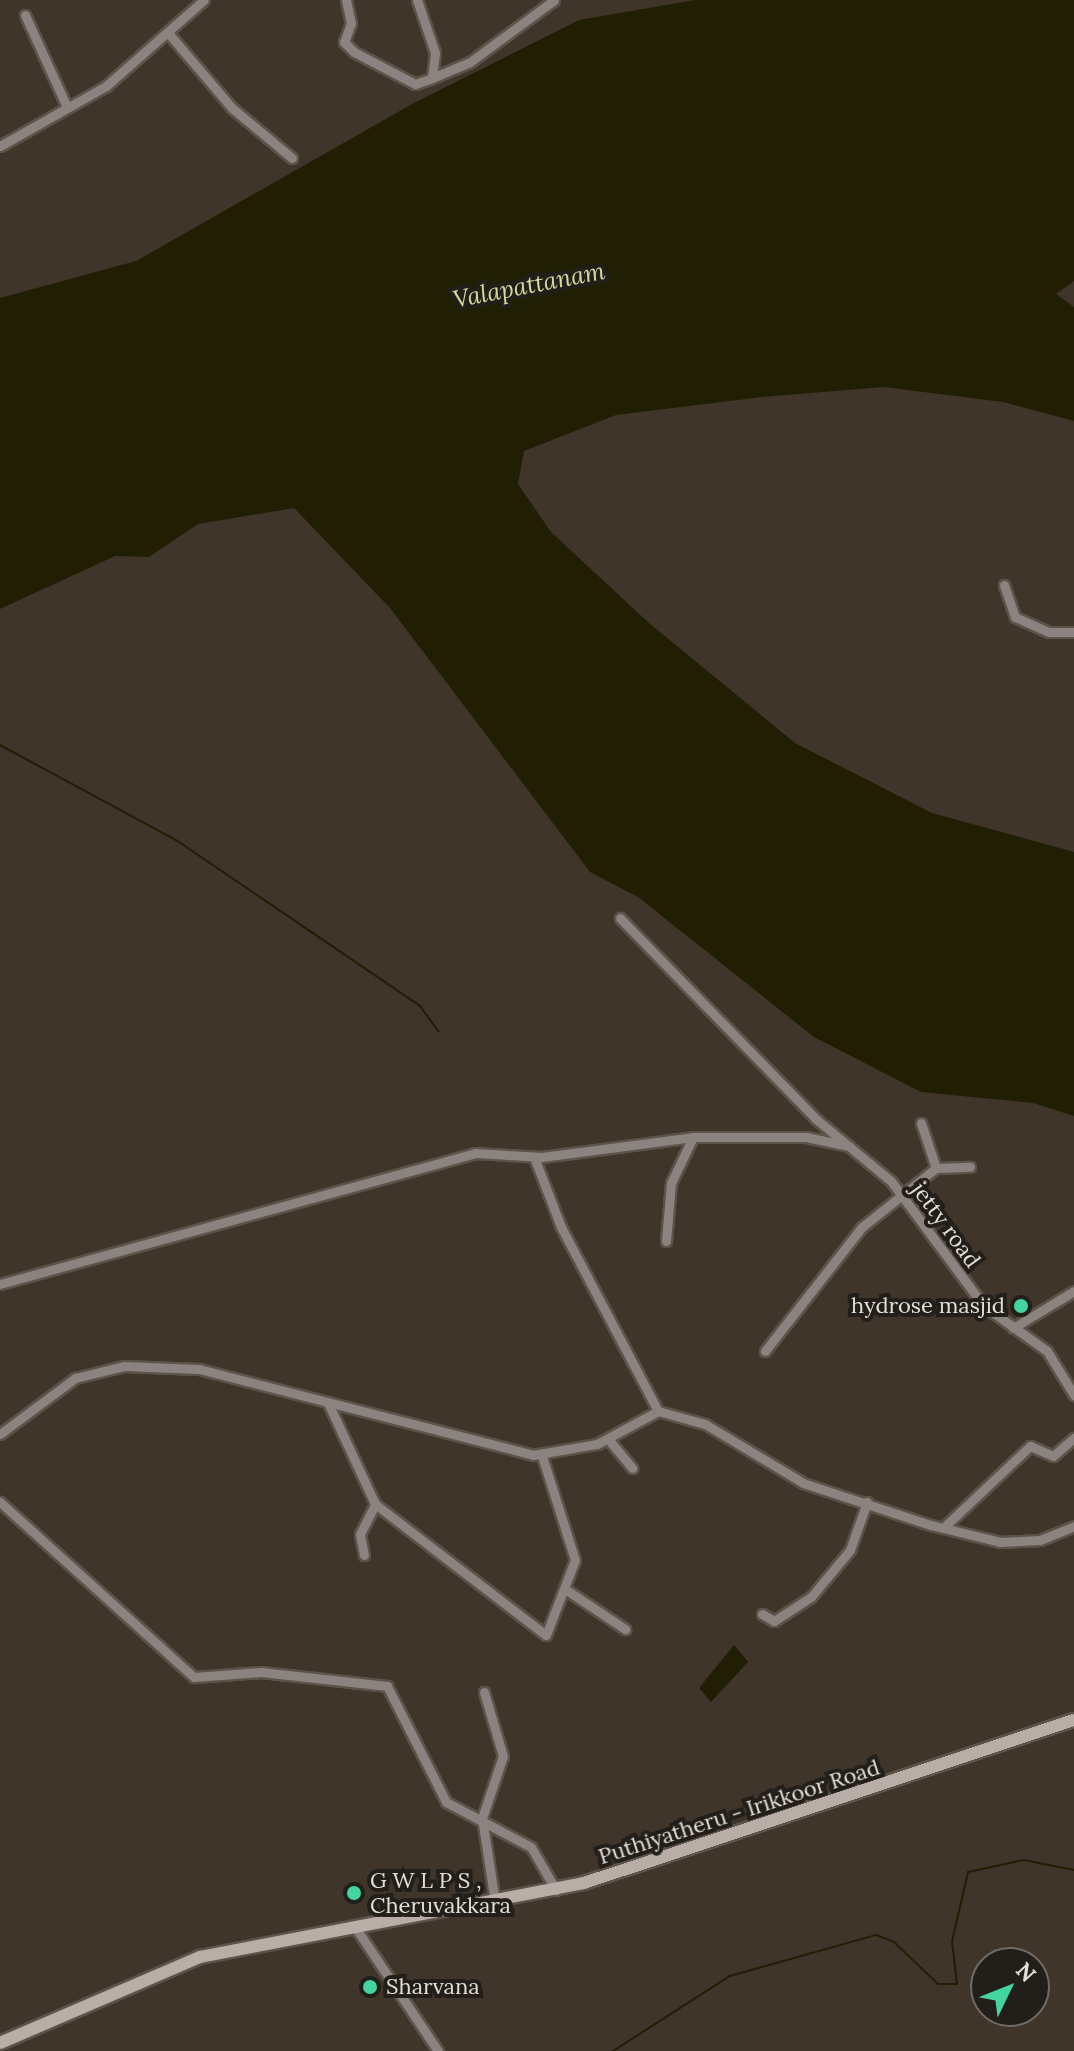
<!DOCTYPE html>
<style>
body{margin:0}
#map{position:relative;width:1074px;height:2051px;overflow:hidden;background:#3f352a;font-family:Lora,serif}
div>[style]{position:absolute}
.water>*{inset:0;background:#201f03}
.stream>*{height:2px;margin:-1px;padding:0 1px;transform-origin:1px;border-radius:1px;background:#201f03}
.roads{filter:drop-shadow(2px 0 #5d5349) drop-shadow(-2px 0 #5d5349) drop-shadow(0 2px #5d5349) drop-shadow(0 -2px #5d5349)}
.street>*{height:9px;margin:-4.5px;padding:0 4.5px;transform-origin:4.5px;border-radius:4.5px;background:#8a837f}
.secondary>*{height:12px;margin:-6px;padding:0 6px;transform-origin:6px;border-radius:6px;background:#b9aea7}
.dots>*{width:22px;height:22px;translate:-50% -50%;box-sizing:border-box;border:4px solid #221e19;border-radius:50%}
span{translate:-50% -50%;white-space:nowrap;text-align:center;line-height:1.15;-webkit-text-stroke:8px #221e19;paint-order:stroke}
.street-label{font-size:22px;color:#e4ded7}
.poi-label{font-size:22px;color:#e4ded7}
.right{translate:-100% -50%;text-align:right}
.left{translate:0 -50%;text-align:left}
.water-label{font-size:24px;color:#d8d99f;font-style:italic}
.north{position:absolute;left:970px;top:1947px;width:80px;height:80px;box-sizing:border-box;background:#221e19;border:2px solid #706b65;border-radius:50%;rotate:47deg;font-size:22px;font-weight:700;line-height:32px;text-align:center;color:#e4ded7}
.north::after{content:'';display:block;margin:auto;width:28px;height:36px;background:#44d49f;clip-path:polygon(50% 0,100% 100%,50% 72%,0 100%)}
</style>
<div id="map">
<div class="water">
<div style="clip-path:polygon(695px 0,1074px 0,1074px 281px,1056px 294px,1074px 307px,1074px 421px,1003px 402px,884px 387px,762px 397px,616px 415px,524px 451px,518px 484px,551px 532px,649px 623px,795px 743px,932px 813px,1074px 852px,1074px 1116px,1033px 1103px,921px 1092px,814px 1037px,638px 897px,590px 872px,390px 608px,294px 508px,198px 524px,149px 557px,115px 556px,0 609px,0 298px,136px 261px,412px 104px,579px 20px)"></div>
<div style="clip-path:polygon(734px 1645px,748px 1662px,711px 1702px,699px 1688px)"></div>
</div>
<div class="stream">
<div style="left:0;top:745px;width:200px;rotate:28.4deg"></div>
<div style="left:176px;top:840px;width:295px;rotate:34.2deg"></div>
<div style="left:420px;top:1006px;width:31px;rotate:54deg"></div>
<div style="left:613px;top:2051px;width:139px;rotate:-32.7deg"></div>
<div style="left:730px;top:1976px;width:152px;rotate:-15.7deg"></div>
<div style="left:876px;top:1935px;width:19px;rotate:21deg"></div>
<div style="left:894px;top:1942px;width:61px;rotate:43.7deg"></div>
<div style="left:938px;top:1984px;width:19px"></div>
<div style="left:957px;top:1984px;width:43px;rotate:-96.6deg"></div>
<div style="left:952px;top:1941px;width:71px;rotate:-76.9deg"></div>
<div style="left:968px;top:1872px;width:57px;rotate:-12.1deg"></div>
<div style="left:1024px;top:1860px;width:51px;rotate:11.3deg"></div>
</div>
<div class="roads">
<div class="street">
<div style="left:346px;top:0;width:24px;rotate:78deg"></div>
<div style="left:351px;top:23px;width:20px;rotate:110deg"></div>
<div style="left:344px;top:42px;width:14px;rotate:45deg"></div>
<div style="left:354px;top:52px;width:69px;rotate:27.7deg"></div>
<div style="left:415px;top:84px;width:18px;rotate:-19deg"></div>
<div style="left:417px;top:0;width:56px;rotate:71.2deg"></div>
<div style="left:435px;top:53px;width:25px;rotate:97deg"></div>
<div style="left:432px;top:78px;width:41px;rotate:-22.8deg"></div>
<div style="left:470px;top:62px;width:104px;rotate:-36.4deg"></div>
<div style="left:25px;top:15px;width:101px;rotate:65.5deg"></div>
<div style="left:169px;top:34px;width:97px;rotate:49.6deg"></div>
<div style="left:232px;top:108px;width:78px;rotate:39.8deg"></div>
<div style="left:0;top:146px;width:122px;rotate:-29.5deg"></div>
<div style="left:106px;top:86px;width:130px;rotate:-41.3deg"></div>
<div style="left:1004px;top:585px;width:34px;rotate:71deg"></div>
<div style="left:1015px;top:617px;width:37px;rotate:24deg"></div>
<div style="left:1049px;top:632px;width:25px"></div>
<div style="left:620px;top:918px;width:281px;rotate:45.7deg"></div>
<div style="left:816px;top:1119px;width:97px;rotate:39.6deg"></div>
<div style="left:891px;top:1181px;width:156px;rotate:53.4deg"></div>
<div style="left:984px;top:1306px;width:77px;rotate:35.5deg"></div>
<div style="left:1047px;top:1351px;width:52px;rotate:58.5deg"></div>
<div style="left:921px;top:1123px;width:47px;rotate:71.6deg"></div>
<div style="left:534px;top:1157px;width:75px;rotate:68.9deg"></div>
<div style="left:561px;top:1227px;width:208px;rotate:62.2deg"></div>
<div style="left:666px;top:1241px;width:58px;rotate:-85.1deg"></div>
<div style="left:671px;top:1183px;width:51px;rotate:-64.4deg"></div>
<div style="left:0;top:1284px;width:493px;rotate:-15.4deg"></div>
<div style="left:475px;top:1153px;width:67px;rotate:3.4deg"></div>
<div style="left:542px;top:1157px;width:152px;rotate:-7.5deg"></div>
<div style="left:693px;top:1137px;width:113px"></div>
<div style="left:806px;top:1137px;width:44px;rotate:11.8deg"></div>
<div style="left:1013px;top:1328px;width:71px;rotate:-31.2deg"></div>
<div style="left:765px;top:1351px;width:157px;rotate:-52deg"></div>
<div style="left:862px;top:1227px;width:95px;rotate:-38.6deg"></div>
<div style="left:936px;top:1168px;width:34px;rotate:-2deg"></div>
<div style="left:328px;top:1403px;width:111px;rotate:65deg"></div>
<div style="left:375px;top:1504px;width:215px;rotate:37.5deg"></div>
<div style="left:546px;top:1635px;width:80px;rotate:-68.9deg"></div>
<div style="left:575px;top:1560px;width:112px;rotate:-107.6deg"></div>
<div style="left:0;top:1434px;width:94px;rotate:-36.7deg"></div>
<div style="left:75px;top:1378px;width:50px;rotate:-13.8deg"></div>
<div style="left:124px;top:1366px;width:75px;rotate:2.3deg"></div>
<div style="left:199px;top:1369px;width:345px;rotate:14.4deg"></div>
<div style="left:533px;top:1455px;width:65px;rotate:-9.8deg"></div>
<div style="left:597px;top:1444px;width:69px;rotate:-28.4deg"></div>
<div style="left:658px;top:1411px;width:49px;rotate:15.5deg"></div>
<div style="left:705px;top:1424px;width:114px;rotate:31deg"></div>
<div style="left:803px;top:1483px;width:135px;rotate:18.2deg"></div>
<div style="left:931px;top:1525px;width:71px;rotate:13.8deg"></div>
<div style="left:1000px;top:1542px;width:40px;rotate:-2.9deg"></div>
<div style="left:1040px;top:1540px;width:37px;rotate:-22deg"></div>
<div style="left:608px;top:1439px;width:38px;rotate:50deg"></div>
<div style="left:0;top:1502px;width:261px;rotate:42.1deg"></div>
<div style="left:194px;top:1677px;width:67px;rotate:-4.3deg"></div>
<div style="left:261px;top:1672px;width:127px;rotate:6.3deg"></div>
<div style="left:387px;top:1686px;width:130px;rotate:63deg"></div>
<div style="left:446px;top:1802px;width:96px;rotate:27.9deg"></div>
<div style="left:531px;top:1847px;width:50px;rotate:59.8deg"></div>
<div style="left:943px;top:1528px;width:120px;rotate:-43.3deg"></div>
<div style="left:1030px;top:1446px;width:25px;rotate:23deg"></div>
<div style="left:1053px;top:1456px;width:28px;rotate:-41deg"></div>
<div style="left:364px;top:1555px;width:21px;rotate:-101deg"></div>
<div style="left:360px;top:1534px;width:34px;rotate:-63deg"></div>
<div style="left:568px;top:1591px;width:69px;rotate:33.7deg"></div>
<div style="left:762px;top:1614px;width:14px;rotate:30deg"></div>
<div style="left:774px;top:1621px;width:44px;rotate:-33deg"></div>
<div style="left:811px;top:1597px;width:61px;rotate:-50.3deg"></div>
<div style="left:850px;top:1550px;width:51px;rotate:-70.5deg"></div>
<div style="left:484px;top:1692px;width:67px;rotate:73.5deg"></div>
<div style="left:503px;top:1756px;width:65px;rotate:108.7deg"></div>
<div style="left:482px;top:1818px;width:85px;rotate:81.2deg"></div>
<div style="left:355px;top:1927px;width:149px;rotate:56.2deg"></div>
</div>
<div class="secondary">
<div style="left:0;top:2043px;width:218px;rotate:-23.3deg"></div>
<div style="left:200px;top:1957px;width:391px;rotate:-10.9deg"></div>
<div style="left:584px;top:1883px;width:516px;rotate:-18.4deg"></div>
</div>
</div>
<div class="dots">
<div style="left:1021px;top:1306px;background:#44d49f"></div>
<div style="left:354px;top:1893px;background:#44d49f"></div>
<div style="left:370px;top:1987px;background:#44d49f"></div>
</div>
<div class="street-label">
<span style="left:946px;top:1225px;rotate:54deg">jetty road</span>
<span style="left:739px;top:1812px;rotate:-18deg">Puthiyatheru - Irikkoor Road</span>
</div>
<div class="poi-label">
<span class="right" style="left:1005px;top:1306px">hydrose masjid</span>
<span class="left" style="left:370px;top:1893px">G W L P S ,<br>Cheruvakkara</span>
<span class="left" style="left:386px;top:1987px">Sharvana</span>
</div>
<div class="water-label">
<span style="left:529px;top:285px;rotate:-11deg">Valapattanam</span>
</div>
<div class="north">N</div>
</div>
